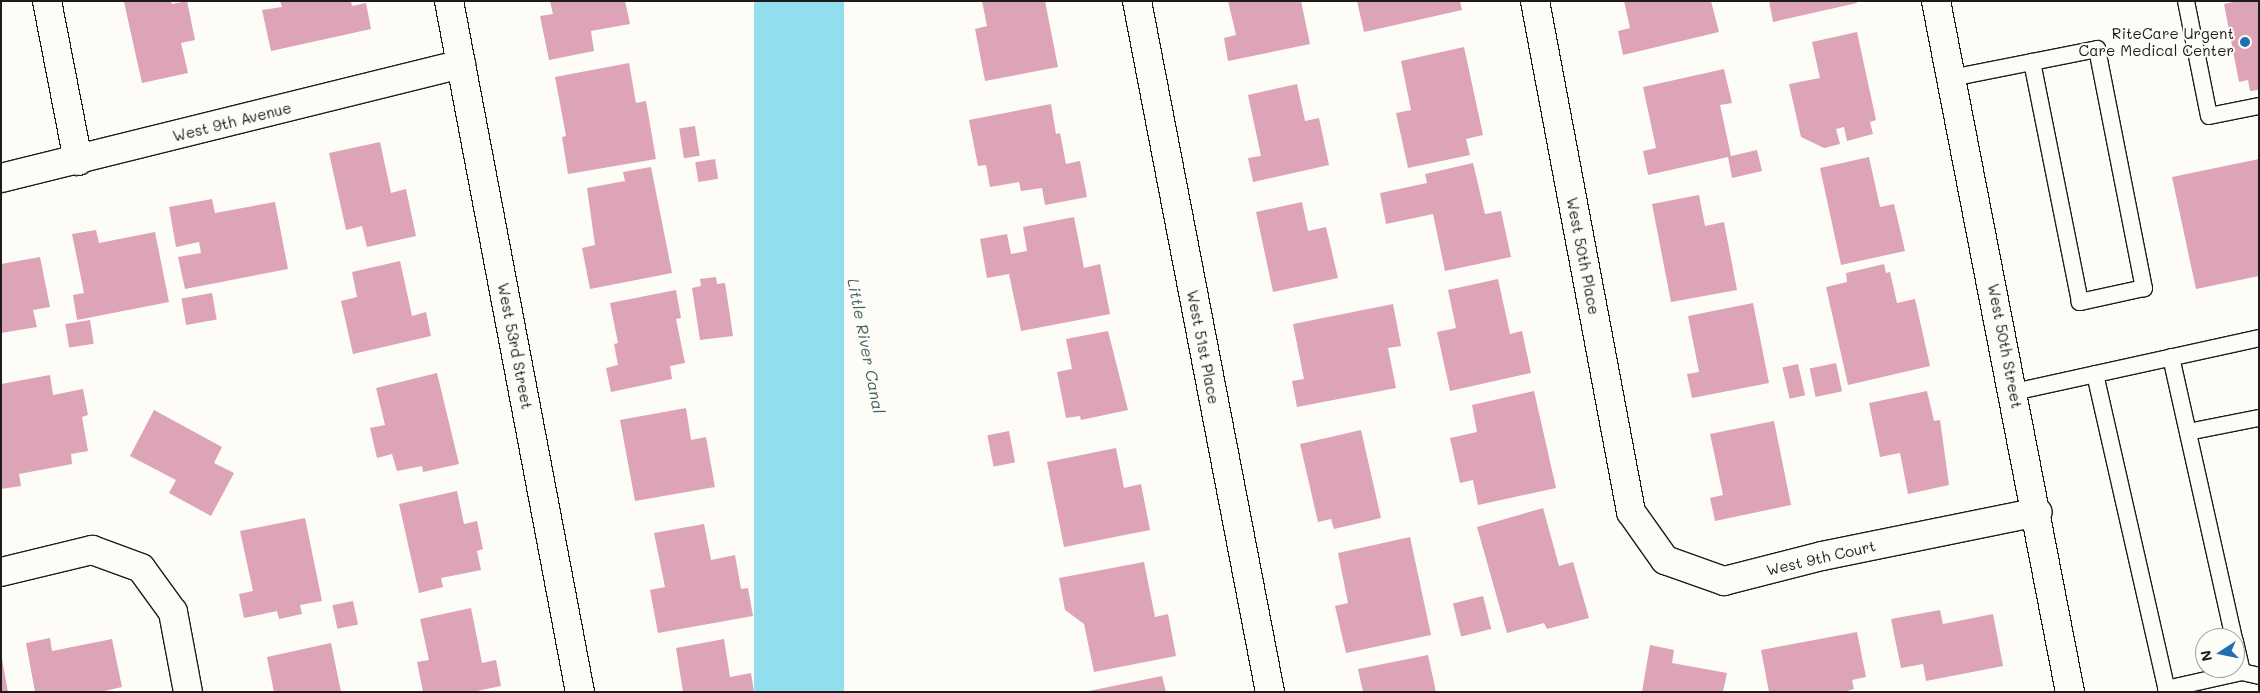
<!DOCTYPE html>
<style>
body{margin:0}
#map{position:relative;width:2260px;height:693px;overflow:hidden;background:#fdfcf7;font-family:Mali,sans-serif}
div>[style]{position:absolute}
.water>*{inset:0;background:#90deee;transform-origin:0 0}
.building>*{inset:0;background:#dca4b6;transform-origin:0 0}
.roads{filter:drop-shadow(1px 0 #1c1c1c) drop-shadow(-1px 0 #1c1c1c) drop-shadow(0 1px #1c1c1c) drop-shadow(0 -1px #1c1c1c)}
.service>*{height:16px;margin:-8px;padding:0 8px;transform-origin:8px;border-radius:8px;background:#fdfcf7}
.minor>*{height:28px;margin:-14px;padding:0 14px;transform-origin:14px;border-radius:14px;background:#fdfcf7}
.tertiary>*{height:28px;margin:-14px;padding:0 14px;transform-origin:14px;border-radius:14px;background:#fdfcf7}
.dots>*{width:14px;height:14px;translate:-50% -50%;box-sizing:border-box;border:2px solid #fdfcf7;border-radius:50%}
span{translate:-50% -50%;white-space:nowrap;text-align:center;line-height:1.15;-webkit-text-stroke:4px #fdfcf7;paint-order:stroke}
.poi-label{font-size:15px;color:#1c1c1c}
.right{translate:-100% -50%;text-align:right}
.street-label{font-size:15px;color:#1c1c1c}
.water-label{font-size:16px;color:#456066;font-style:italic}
.frame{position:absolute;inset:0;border:2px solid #1c1c1c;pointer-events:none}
.north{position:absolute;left:2195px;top:628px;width:50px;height:50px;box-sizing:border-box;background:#fdfcf7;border:1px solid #a3a29f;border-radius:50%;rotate:259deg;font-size:14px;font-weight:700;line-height:20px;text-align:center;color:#1c1c1c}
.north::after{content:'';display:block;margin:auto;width:18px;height:22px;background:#1f6fb2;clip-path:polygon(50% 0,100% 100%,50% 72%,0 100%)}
</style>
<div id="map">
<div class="water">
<div style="left:754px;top:1px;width:90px;height:703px"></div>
</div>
<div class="building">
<div style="clip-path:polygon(171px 1px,172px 4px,187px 1px,195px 40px,181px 43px,188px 73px,142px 83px,124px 2px)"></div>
<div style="clip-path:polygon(280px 1px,351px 1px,352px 6px,366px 3px,371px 29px,271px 51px,262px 10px,282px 7px)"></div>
<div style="clip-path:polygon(550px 1px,625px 1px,630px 24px,591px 31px,594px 51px,549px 60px,540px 16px,553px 14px)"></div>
<div style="clip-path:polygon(982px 1px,1045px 1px,1058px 67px,985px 81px,975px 29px,987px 26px)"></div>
<div style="clip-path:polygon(1228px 1px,1301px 1px,1310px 44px,1228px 61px,1224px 38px,1236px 35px)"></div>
<div style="clip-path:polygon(1357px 1px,1460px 1px,1462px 10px,1364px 32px)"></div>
<div style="clip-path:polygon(1624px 1px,1711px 1px,1719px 32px,1623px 55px,1618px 31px,1630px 28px)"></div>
<div style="clip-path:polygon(1769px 1px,1856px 1px,1857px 3px,1773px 22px)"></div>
<div style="clip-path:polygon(2237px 1px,2259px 1px,2259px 90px,2250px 91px,2248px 80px,2239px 82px,2224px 4px)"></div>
<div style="clip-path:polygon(1857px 32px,1876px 120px,1870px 122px,1873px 134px,1847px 141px,1844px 127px,1836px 129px,1840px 144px,1824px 148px,1801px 137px,1789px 84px,1820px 78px,1812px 42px)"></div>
<div style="clip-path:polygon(1464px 47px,1483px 135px,1466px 139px,1470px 155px,1408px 168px,1396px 113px,1411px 110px,1401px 61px)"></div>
<div style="clip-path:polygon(629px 63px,636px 103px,646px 101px,656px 159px,568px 174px,562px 137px,566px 136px,555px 77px)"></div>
<div style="clip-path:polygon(1724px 69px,1732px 103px,1720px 105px,1731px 156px,1757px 150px,1762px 171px,1732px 178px,1728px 157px,1648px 175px,1643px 151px,1656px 148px,1643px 87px)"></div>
<div style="clip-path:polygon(1297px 84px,1305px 121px,1319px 118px,1329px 165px,1253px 182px,1248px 158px,1261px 156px,1248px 95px)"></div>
<div style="clip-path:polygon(1051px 104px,1056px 134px,1060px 133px,1066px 164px,1080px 161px,1087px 197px,1045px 205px,1042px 188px,1021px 191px,1019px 182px,990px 187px,986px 165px,978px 166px,969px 120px)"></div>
<div style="left:695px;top:126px;width:30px;height:16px;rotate:81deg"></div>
<div style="clip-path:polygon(380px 142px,391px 193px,406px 189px,416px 236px,367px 247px,362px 226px,346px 230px,329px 153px)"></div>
<div style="clip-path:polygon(1869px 157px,1880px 207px,1894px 204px,1905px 251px,1841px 265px,1820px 168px)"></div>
<div style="left:715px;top:159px;width:20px;height:20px;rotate:81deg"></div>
<div style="clip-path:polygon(2259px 159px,2259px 276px,2196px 289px,2172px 177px)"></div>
<div style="clip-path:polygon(1473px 163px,1485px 214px,1501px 211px,1511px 257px,1445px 271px,1433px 214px,1386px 224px,1380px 193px,1427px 183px,1425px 174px)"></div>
<div style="clip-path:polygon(651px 167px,672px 273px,590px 289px,582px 248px,595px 245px,587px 188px,625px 181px,623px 172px)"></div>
<div style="clip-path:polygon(1699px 195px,1705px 226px,1724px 222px,1737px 290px,1671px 302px,1652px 204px)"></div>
<div style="clip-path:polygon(212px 199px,215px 213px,275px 202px,288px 269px,185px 289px,178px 257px,201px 253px,199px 242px,176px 247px,169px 207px)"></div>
<div style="clip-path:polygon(1302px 202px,1308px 231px,1326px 227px,1338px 278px,1273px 292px,1256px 212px)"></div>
<div style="clip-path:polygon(1074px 217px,1084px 268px,1100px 264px,1110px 314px,1021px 331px,1009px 274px,987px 278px,980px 239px,1007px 234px,1011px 254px,1027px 251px,1023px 227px)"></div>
<div style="clip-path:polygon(96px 230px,99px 243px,155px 232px,169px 302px,77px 320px,73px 295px,84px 293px,72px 234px)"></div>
<div style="clip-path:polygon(40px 257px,50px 307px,33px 310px,37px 327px,1px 333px,1px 264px)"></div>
<div style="clip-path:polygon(400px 261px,412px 316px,426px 312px,431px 336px,353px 354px,341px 301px,357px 297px,352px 272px)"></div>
<div style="clip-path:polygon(1884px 264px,1886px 273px,1890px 272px,1897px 303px,1915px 299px,1930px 366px,1848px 385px,1826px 287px,1847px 282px,1846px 273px)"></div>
<div style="clip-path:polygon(716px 277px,717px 284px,725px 283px,733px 336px,700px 340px,692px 288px,701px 286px,700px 279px)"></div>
<div style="clip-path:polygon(1498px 279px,1510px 334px,1522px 331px,1531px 373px,1450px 391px,1437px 332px,1456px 328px,1448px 290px)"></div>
<div style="clip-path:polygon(676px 290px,681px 318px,676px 319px,685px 363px,670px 366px,672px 379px,611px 392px,606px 368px,618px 365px,614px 344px,618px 343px,610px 303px)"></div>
<div style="left:212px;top:293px;width:27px;height:31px;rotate:80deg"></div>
<div style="clip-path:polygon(1753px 303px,1769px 383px,1692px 398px,1687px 374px,1699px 372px,1688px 316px)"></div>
<div style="clip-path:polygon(1393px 304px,1401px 346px,1388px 348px,1396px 388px,1297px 407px,1292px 381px,1304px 379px,1293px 324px)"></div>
<div style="left:90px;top:320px;width:24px;height:25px;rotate:81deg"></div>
<div style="clip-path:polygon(1108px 331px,1128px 410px,1081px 420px,1080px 416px,1066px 418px,1057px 372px,1072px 369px,1066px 339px)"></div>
<div style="left:1836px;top:363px;width:29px;height:27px;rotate:78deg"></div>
<div style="left:1798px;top:364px;width:32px;height:16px;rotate:77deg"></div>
<div style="clip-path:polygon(437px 373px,459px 464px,423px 472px,422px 466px,397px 471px,392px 454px,377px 458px,370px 428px,385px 425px,376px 388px)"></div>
<div style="clip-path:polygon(50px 375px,53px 395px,83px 389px,88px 415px,82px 417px,88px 451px,71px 454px,72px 464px,19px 474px,21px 486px,1px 489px,1px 384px)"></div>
<div style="clip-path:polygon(1534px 391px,1556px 488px,1478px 505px,1473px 480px,1460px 483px,1450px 438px,1477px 432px,1472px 405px)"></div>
<div style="clip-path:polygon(1927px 391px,1934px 421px,1940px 420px,1949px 485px,1908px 494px,1900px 453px,1880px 457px,1869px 403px)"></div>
<div style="clip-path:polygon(686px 408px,691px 440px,706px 437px,715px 487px,635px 501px,620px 420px)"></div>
<div style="clip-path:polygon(154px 410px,222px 447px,214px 463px,234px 473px,211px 516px,169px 493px,176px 480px,130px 456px)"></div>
<div style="clip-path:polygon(1774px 421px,1791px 505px,1715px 521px,1710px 498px,1723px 495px,1710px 434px)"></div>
<div style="clip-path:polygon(1361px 430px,1381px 518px,1334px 529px,1331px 519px,1318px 522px,1300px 444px)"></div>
<div style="left:1009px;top:431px;width:32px;height:22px;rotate:79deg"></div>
<div style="clip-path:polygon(1116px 448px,1124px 488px,1141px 484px,1150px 530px,1064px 547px,1047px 462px)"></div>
<div style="clip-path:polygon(457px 491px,464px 524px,477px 521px,483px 549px,477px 551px,481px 570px,441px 578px,443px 587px,419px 593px,399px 504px)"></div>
<div style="clip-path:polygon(1543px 508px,1559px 566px,1573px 562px,1589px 618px,1547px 629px,1544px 623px,1507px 633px,1477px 527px)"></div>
<div style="clip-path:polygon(305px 518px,322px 601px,300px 605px,302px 614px,279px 619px,277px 611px,244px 618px,239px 594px,253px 591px,240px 531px)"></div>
<div style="clip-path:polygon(704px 524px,711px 560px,735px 555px,741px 589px,748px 588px,753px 616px,658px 633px,650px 590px,665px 587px,654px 533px)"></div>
<div style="clip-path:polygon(1410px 537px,1431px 635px,1346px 653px,1335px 606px,1348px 603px,1338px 553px)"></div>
<div style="clip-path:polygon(1144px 562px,1155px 617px,1168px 614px,1176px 656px,1094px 672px,1084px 624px,1065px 610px,1059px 578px)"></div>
<div style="left:1483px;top:596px;width:34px;height:31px;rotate:76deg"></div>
<div style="left:353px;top:601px;width:24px;height:21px;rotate:78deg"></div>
<div style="clip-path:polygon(471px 608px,482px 663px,496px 660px,501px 686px,472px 692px,423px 692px,417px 662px,429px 660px,420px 619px)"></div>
<div style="clip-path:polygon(1940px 610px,1943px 624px,1993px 614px,2003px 666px,1926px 681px,1923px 664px,1901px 668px,1891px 619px)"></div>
<div style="clip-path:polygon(1857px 632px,1866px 677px,1852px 680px,1854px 689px,1843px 692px,1769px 692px,1761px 650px)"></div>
<div style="clip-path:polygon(50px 638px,52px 651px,112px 639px,122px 687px,100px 692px,35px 692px,26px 643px)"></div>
<div style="clip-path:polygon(724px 639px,730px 677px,751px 673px,754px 692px,683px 692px,676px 648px)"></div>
<div style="clip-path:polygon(331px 643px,341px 692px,274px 692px,267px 657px)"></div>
<div style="clip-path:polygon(1650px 645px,1674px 650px,1672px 663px,1727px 673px,1723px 692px,1642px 692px)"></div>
<div style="clip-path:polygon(1428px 655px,1436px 692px,1363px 692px,1358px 669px)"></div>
<div style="clip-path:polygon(1px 659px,2px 659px,8px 692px,1px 692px)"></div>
<div style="clip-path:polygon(1162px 676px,1166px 692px,1089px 692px,1089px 691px)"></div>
</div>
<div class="roads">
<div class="service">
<div style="left:2186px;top:1px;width:117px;rotate:78.7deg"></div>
<div style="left:2209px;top:116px;width:51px;rotate:-11.3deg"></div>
<div style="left:1951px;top:78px;width:149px;rotate:-11.2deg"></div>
<div style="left:2097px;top:49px;width:244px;rotate:78.9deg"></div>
<div style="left:2144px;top:288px;width:66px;rotate:167.7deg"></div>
<div style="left:2080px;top:302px;width:245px;rotate:-101.3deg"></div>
<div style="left:2171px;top:357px;width:288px;rotate:77.4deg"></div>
<div style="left:2095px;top:374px;width:326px;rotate:77.2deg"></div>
<div style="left:2014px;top:392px;width:251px;rotate:-12.4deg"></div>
<div style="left:2188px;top:432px;width:72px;rotate:-11.2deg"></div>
<div style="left:2242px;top:672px;width:17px;rotate:13deg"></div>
<div style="left:2166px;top:689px;width:78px;rotate:-12.6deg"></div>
<div style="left:2242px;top:672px;width:32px;rotate:-103deg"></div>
</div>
<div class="minor">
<div style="left:47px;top:1px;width:163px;rotate:79deg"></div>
<div style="left:1137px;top:1px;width:704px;rotate:79.11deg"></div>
<div style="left:1535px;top:1px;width:520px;rotate:79.36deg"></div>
<div style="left:1631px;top:512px;width:59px;rotate:54.7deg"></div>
<div style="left:1665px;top:560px;width:63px;rotate:19.6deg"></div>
<div style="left:1724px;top:581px;width:101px;rotate:-14.3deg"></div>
<div style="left:1822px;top:556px;width:220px;rotate:-11.5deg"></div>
<div style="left:1936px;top:1px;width:704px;rotate:79.03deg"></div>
<div style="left:1px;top:178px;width:474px;rotate:-13.9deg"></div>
<div style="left:1px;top:572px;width:94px;rotate:-13.6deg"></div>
<div style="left:92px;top:550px;width:52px;rotate:20.2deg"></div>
<div style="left:141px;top:568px;width:54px;rotate:54deg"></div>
<div style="left:173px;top:612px;width:81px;rotate:79.4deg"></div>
</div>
<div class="tertiary">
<div style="left:449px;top:1px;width:703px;rotate:79.27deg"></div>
</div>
</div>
<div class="dots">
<div style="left:2245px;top:42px;background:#1f6fb2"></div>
</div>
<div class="poi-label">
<span class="right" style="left:2234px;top:42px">RiteCare Urgent<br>Care Medical Center</span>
</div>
<div class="street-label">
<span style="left:232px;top:122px;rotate:-14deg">West 9th Avenue</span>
<span style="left:1583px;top:256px;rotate:79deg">West 50th Place</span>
<span style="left:515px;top:346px;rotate:79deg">West 53rd Street</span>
<span style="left:2005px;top:346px;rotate:79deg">West 50th Street</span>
<span style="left:1203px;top:347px;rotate:79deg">West 51st Place</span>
<span style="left:1821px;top:558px;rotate:-13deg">West 9th Court</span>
</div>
<div class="water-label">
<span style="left:866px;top:346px;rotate:79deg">Little River Canal</span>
</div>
<div class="frame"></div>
<div class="north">N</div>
</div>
